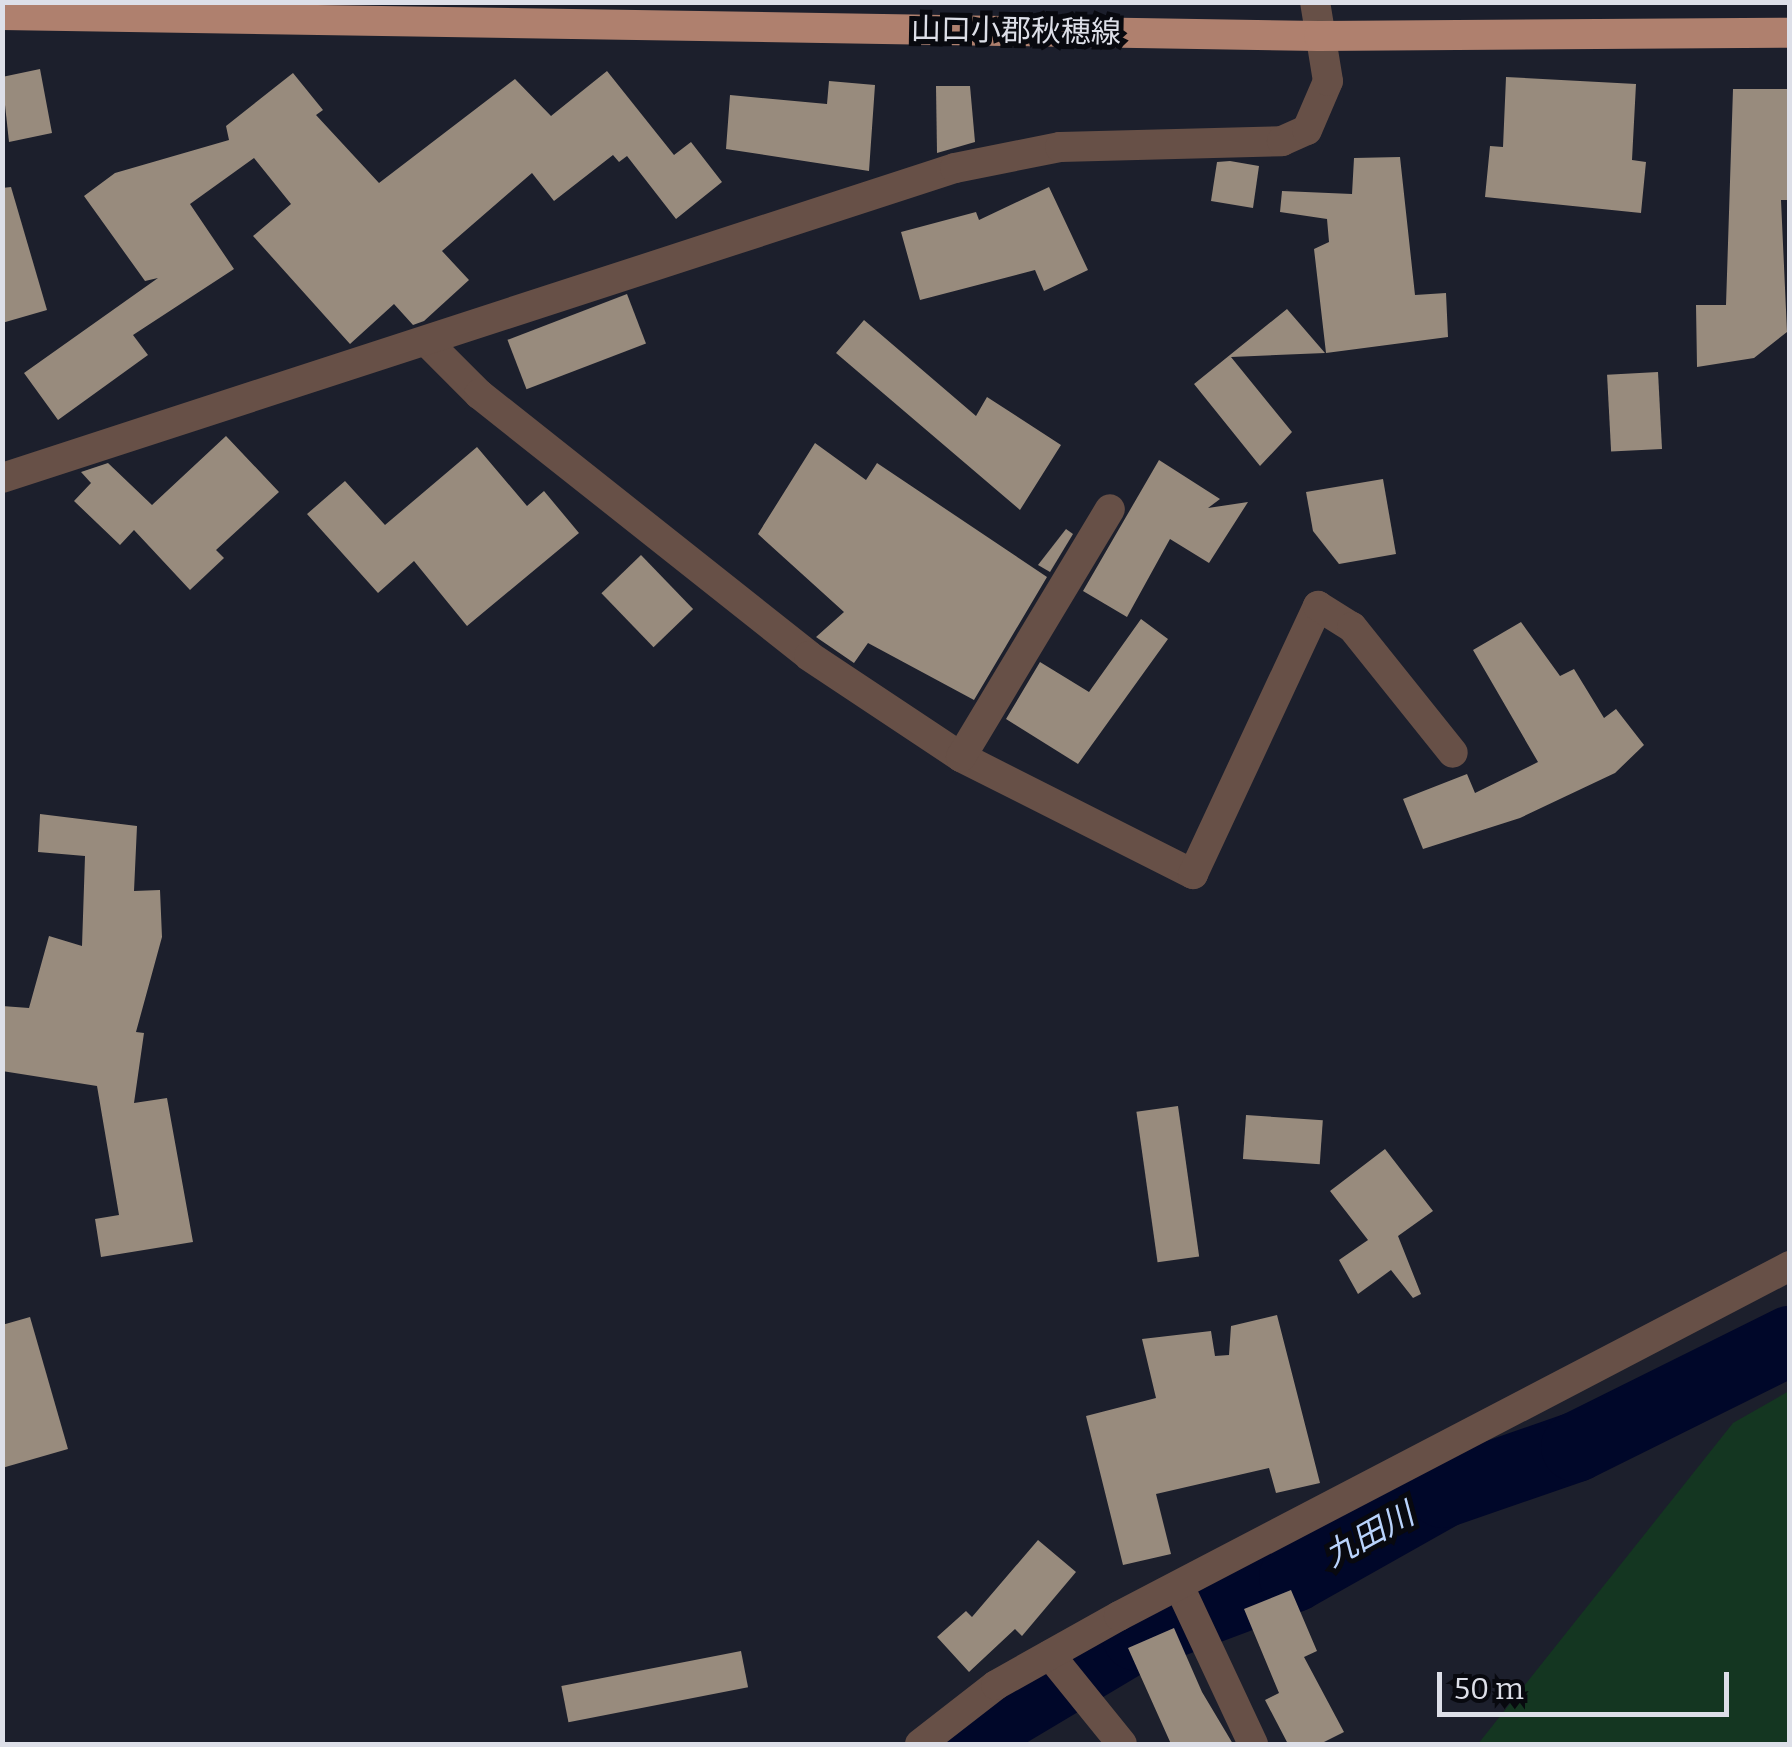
<!DOCTYPE html>
<meta charset="utf-8">
<style>
body{margin:0}
#map{position:relative;width:1792px;height:1747px;overflow:hidden;background:#1c1f2c;font-family:Bitter,"Noto Sans JP",serif}
div>[style]{position:absolute}
.green>*{inset:0;background:#143621}
.river>*{height:70px;margin:-35px;padding:0 35px;transform-origin:35px;border-radius:35px;background:#000729}
.building>*{inset:0;background:#988b7d;transform-origin:0 0}
.minor>*{height:30px;margin:-15px;padding:0 15px;transform-origin:15px;border-radius:15px;background:#675047}
.major>*{height:30px;margin:-15px;padding:0 15px;transform-origin:15px;border-radius:15px;background:#af806e}
span{translate:-50% -50%;white-space:nowrap;text-align:center;line-height:1.15;-webkit-text-stroke:10px #08090f;paint-order:stroke}
.street-label{font-size:30px;color:#dddfe8}
.water-label{font-size:32px;color:#b9d3fc;font-style:italic}
.frame{position:absolute;inset:0;border:5px solid #dddfe8;pointer-events:none}
.scale{position:absolute;left:1437px;top:1672px;width:292px;height:45px;box-sizing:border-box;border:5px solid #dddfe8;border-top:0;padding-left:12px;font-size:30px;line-height:35px;white-space:nowrap;color:#dddfe8;-webkit-text-stroke:8px #08090f;paint-order:stroke}
</style>
<div id="map">
<div class="green">
<div style="clip-path:polygon(1789px 1391px,1789px 1744px,1478px 1744px,1733px 1423px)"></div>
</div>
<div class="river">
<div style="left:956px;top:1744px;width:211px;rotate:-30.8deg"></div>
<div style="left:1137px;top:1636px;width:168px;rotate:-20.6deg"></div>
<div style="left:1294px;top:1577px;width:171px;rotate:-29.4deg"></div>
<div style="left:1443px;top:1493px;width:141px;rotate:-19.1deg"></div>
<div style="left:1576px;top:1447px;width:239px;rotate:-26.4deg"></div>
</div>
<div class="building">
<div style="clip-path:polygon(40px 69px,52px 133px,9px 142px,2px 77px)"></div>
<div style="clip-path:polygon(607px 71px,674px 155px,691px 142px,722px 182px,676px 219px,627px 156px,619px 162px,613px 155px,554px 201px,532px 173px,442px 251px,469px 280px,424px 321px,413px 325px,394px 304px,350px 344px,253px 236px,291px 204px,254px 158px,190px 204px,234px 269px,133px 335px,148px 355px,58px 420px,24px 373px,158px 278px,145px 281px,84px 196px,115px 173px,229px 140px,226px 126px,293px 73px,323px 110px,316px 115px,379px 183px,515px 79px,551px 116px)"></div>
<div style="clip-path:polygon(1506px 77px,1636px 84px,1632px 160px,1646px 162px,1641px 213px,1485px 197px,1490px 146px,1503px 147px)"></div>
<div style="clip-path:polygon(829px 81px,875px 85px,869px 171px,726px 149px,730px 95px,827px 104px)"></div>
<div style="clip-path:polygon(936px 86px,970px 86px,975px 142px,937px 153px)"></div>
<div style="clip-path:polygon(1733px 89px,1790px 89px,1790px 200px,1781px 200px,1787px 332px,1754px 358px,1697px 367px,1696px 305px,1726px 305px)"></div>
<div style="clip-path:polygon(1400px 157px,1415px 295px,1446px 293px,1448px 337px,1326px 353px,1314px 249px,1329px 242px,1327px 219px,1280px 212px,1282px 191px,1352px 194px,1354px 158px)"></div>
<div style="clip-path:polygon(1230px 161px,1259px 166px,1253px 208px,1211px 201px,1217px 162px)"></div>
<div style="clip-path:polygon(11px 187px,47px 310px,2px 323px,2px 188px)"></div>
<div style="clip-path:polygon(1049px 187px,1088px 270px,1044px 291px,1035px 270px,920px 300px,901px 232px,976px 212px,979px 220px)"></div>
<div style="left:627px;top:294px;width:53px;height:128px;rotate:69deg"></div>
<div style="clip-path:polygon(1287px 309px,1325px 353px,1231px 357px,1292px 432px,1260px 466px,1194px 384px)"></div>
<div style="clip-path:polygon(864px 320px,976px 416px,987px 397px,1061px 445px,1020px 510px,836px 353px)"></div>
<div style="left:1658px;top:372px;width:77px;height:51px;rotate:87deg"></div>
<div style="clip-path:polygon(226px 436px,279px 492px,216px 550px,224px 558px,190px 590px,134px 530px,120px 545px,74px 501px,91px 483px,81px 472px,108px 463px,152px 505px)"></div>
<div style="clip-path:polygon(815px 443px,866px 480px,877px 463px,1047px 577px,974px 700px,868px 643px,854px 663px,816px 637px,844px 612px,758px 534px)"></div>
<div style="clip-path:polygon(477px 447px,527px 506px,544px 491px,579px 533px,467px 626px,414px 561px,378px 593px,307px 514px,345px 481px,385px 525px)"></div>
<div style="clip-path:polygon(1159px 460px,1220px 499px,1208px 508px,1248px 502px,1209px 563px,1170px 539px,1127px 617px,1083px 591px)"></div>
<div style="clip-path:polygon(1383px 479px,1396px 554px,1339px 564px,1313px 531px,1306px 492px)"></div>
<div style="clip-path:polygon(1066px 529px,1073px 534px,1050px 572px,1038px 565px)"></div>
<div style="left:641px;top:555px;width:75px;height:55px;rotate:46deg"></div>
<div style="clip-path:polygon(1141px 619px,1168px 639px,1078px 764px,1006px 719px,1040px 662px,1089px 692px)"></div>
<div style="clip-path:polygon(1521px 622px,1560px 676px,1574px 669px,1604px 718px,1616px 709px,1644px 745px,1615px 773px,1520px 818px,1423px 849px,1403px 799px,1467px 774px,1475px 793px,1538px 762px,1473px 650px)"></div>
<div style="clip-path:polygon(40px 814px,137px 826px,134px 891px,160px 890px,162px 937px,136px 1032px,144px 1033px,134px 1103px,167px 1098px,193px 1242px,101px 1257px,95px 1219px,119px 1215px,97px 1086px,2px 1071px,2px 1006px,29px 1008px,49px 936px,82px 946px,85px 856px,38px 852px)"></div>
<div style="left:1178px;top:1106px;width:152px;height:42px;rotate:82deg"></div>
<div style="left:1246px;top:1115px;width:77px;height:44px;rotate:4deg"></div>
<div style="clip-path:polygon(1385px 1149px,1433px 1211px,1398px 1236px,1421px 1294px,1413px 1298px,1391px 1270px,1358px 1294px,1339px 1260px,1368px 1240px,1330px 1191px)"></div>
<div style="clip-path:polygon(1277px 1315px,1320px 1483px,1276px 1493px,1269px 1468px,1156px 1494px,1171px 1554px,1123px 1565px,1086px 1416px,1156px 1398px,1142px 1339px,1211px 1331px,1215px 1356px,1229px 1355px,1231px 1326px)"></div>
<div style="clip-path:polygon(30px 1317px,68px 1449px,2px 1468px,2px 1325px)"></div>
<div style="clip-path:polygon(1038px 1540px,1076px 1572px,1022px 1636px,1015px 1629px,969px 1672px,937px 1637px,966px 1611px,972px 1617px)"></div>
<div style="clip-path:polygon(1291px 1590px,1317px 1651px,1304px 1657px,1344px 1732px,1320px 1744px,1288px 1744px,1265px 1700px,1279px 1693px,1244px 1609px)"></div>
<div style="clip-path:polygon(1174px 1628px,1202px 1692px,1233px 1744px,1171px 1744px,1128px 1648px)"></div>
<div style="left:741px;top:1651px;width:37px;height:183px;rotate:79deg"></div>
</div>
<div class="minor">
<div style="left:427px;top:342px;width:74px;rotate:45deg"></div>
<div style="left:479px;top:394px;width:421px;rotate:38.4deg"></div>
<div style="left:809px;top:656px;width:182px;rotate:33.6deg"></div>
<div style="left:961px;top:757px;width:260px;rotate:26.8deg"></div>
<div style="left:1193px;top:874px;width:296px;rotate:-65deg"></div>
<div style="left:1318px;top:606px;width:40px;rotate:32deg"></div>
<div style="left:1352px;top:627px;width:161px;rotate:51.3deg"></div>
<div style="left:2px;top:478px;width:1002px;rotate:-18.02deg"></div>
<div style="left:955px;top:168px;width:107px;rotate:-11.3deg"></div>
<div style="left:1060px;top:147px;width:222px;rotate:-1.5deg"></div>
<div style="left:1282px;top:141px;width:27px;rotate:-24deg"></div>
<div style="left:1307px;top:130px;width:53px;rotate:-66.8deg"></div>
<div style="left:1328px;top:81px;width:80px;rotate:-99.3deg"></div>
<div style="left:961px;top:757px;width:289px;rotate:-59deg"></div>
<div style="left:1180px;top:1588px;width:172px;rotate:64.9deg"></div>
<div style="left:1050px;top:1655px;width:114px;rotate:51deg"></div>
<div style="left:920px;top:1744px;width:96px;rotate:-37.8deg"></div>
<div style="left:996px;top:1685px;width:141px;rotate:-29.3deg"></div>
<div style="left:1119px;top:1616px;width:757px;rotate:-27.55deg"></div>
</div>
<div class="major">
<div style="left:2px;top:15px;width:1317px;rotate:0.91deg"></div>
<div style="left:1319px;top:36px;width:471px;rotate:-0.4deg"></div>
</div>
<div class="street-label">
<span style="left:1016px;top:31px;rotate:1deg">山口小郡秋穂線</span>
</div>
<div class="water-label">
<span style="left:1369px;top:1535px;rotate:-29deg">九田川</span>
</div>
<div class="frame"></div>
<div class="scale">50 m</div>
</div>
